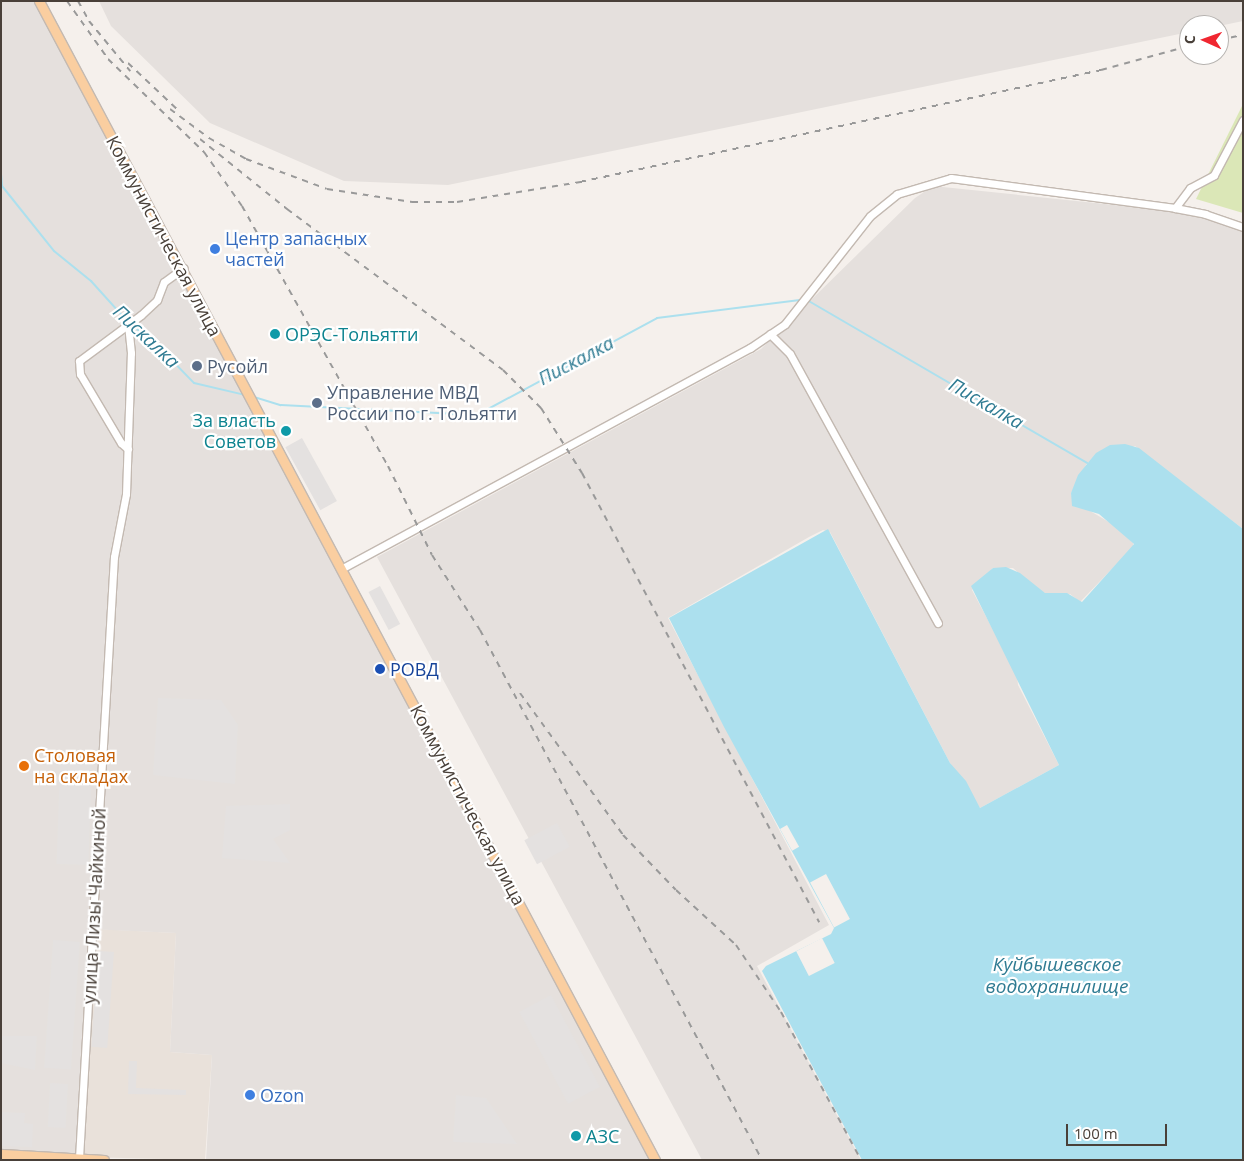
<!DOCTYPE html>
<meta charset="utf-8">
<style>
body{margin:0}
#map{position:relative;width:1244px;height:1161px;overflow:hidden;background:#f5f0ec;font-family:"Open Sans",sans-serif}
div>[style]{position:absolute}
.residential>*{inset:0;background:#e9e1da}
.industrial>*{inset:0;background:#e5e0dd}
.green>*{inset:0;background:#dbe7b7}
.parking>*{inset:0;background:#e4e1e0;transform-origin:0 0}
.water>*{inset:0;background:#ace0ee}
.pier>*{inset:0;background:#f5f0ec;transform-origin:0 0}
.stream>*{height:2px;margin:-1px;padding:0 1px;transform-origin:1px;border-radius:1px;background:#ace0ee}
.roads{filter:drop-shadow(1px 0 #c3b9b1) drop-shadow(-1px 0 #c3b9b1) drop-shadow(0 1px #c3b9b1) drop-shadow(0 -1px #c3b9b1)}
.minor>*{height:7px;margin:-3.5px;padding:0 3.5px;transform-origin:3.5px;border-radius:3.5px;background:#fff}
.major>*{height:9px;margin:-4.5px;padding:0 4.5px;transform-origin:4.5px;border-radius:4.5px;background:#facea0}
.rail>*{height:2px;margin-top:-1px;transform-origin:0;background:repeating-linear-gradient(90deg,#999 0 6px,transparent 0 12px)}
.dots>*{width:14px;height:14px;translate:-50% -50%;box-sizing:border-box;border:2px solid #fff;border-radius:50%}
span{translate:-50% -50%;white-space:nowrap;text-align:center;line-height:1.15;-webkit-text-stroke:4.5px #fff;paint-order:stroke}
.street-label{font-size:18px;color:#494039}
.shop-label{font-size:18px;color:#366cbe}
.left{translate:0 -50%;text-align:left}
.culture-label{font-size:18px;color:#0d838f}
.right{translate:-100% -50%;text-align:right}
.service-label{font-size:18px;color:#4e5e75}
.transit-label{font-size:18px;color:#164399}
.food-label{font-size:18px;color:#c56008}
.water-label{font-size:19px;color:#2f7b92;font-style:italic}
.frame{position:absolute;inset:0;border:2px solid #494039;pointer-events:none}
.north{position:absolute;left:1179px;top:15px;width:50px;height:50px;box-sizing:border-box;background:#fff;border:1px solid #b6b3b0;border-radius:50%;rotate:272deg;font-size:14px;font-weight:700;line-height:20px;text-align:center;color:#494039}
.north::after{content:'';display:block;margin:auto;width:18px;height:22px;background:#f02731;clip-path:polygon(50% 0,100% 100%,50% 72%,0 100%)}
.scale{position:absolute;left:1066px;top:1124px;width:101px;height:22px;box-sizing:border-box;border:2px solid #494039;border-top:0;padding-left:6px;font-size:15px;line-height:18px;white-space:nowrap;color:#494039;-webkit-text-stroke:4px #fff;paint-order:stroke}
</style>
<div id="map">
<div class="residential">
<div style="clip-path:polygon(97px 929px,176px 933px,170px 1052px,212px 1055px,205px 1160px,82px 1157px)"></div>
</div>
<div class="industrial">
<div style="clip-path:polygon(1px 1px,37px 1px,649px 1160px,206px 1160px,212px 1055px,170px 1052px,176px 933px,88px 929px,77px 1155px,1px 1151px)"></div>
<div style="clip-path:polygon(99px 1px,1243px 1px,1243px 21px,1219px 26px,1189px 25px,1189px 32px,448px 185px,344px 181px,210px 123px,111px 26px)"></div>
<div style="clip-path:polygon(933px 186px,1211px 215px,1243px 226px,1243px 529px,1135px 446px,1087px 463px,1071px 493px,1075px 507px,1085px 508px,1114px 525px,1133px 543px,1133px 547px,1080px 602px,1070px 594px,1045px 593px,1037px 590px,1013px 568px,993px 568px,972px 590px,1017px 675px,1018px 685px,1059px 765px,980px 808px,950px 763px,830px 532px,823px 530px,809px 537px,668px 618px,829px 925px,757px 966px,861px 1160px,702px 1160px,377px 557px,761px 349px,915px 198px)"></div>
</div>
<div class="green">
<div style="clip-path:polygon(1243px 104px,1243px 213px,1196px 199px)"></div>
</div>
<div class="parking">
<div style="left:302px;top:438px;width:72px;height:19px;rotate:61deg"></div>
<div style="left:380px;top:586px;width:43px;height:13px;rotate:62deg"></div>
<div style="clip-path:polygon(158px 698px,221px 700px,238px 725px,235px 784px,153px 775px)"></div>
<div style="left:60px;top:763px;width:32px;height:101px;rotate:2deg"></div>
<div style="clip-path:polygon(290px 804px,290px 830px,273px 839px,290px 863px,222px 858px,226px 806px)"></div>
<div style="left:557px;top:823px;width:27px;height:37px;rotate:62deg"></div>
<div style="left:53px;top:940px;width:27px;height:128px;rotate:4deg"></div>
<div style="left:98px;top:951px;width:16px;height:96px;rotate:4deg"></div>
<div style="left:551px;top:995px;width:104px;height:36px;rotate:62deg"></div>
<div style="clip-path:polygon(1px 1036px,37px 1036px,35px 1070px,1px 1063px)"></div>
<div style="clip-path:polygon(129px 1061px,137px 1061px,136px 1088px,186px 1090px,186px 1095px,128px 1094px)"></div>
<div style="left:50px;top:1083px;width:18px;height:44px;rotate:3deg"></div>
<div style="clip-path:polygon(456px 1095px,486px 1098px,517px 1144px,453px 1142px)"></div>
<div style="clip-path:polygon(1px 1112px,25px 1113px,24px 1123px,33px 1124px,32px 1147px,1px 1146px)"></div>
</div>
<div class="water">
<div style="clip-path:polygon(1125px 444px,1139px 448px,1243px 529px,1243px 1160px,862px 1160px,762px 971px,766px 966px,831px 934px,834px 928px,724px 727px,669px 618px,828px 529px,950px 763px,966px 781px,980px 808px,1059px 765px,971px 586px,993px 568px,1006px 567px,1020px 573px,1045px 593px,1067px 593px,1082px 602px,1134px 544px,1099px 514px,1072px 506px,1071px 493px,1078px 475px,1096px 453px,1110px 445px)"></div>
</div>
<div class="pier">
<div style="left:787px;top:825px;width:25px;height:8px;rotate:61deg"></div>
<div style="left:826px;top:874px;width:51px;height:18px;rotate:62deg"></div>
<div style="left:822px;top:938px;width:28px;height:29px;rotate:63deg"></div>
</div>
<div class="stream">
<div style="left:1px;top:174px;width:12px;rotate:85deg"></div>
<div style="left:2px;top:186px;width:83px;rotate:51.3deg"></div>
<div style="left:54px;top:251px;width:48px;rotate:39deg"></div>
<div style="left:91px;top:281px;width:55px;rotate:47.9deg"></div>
<div style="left:807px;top:300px;width:324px;rotate:30.2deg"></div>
<div style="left:132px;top:325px;width:35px;rotate:39deg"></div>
<div style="left:159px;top:347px;width:50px;rotate:45.8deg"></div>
<div style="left:194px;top:383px;width:52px;rotate:13.2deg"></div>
<div style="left:254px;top:397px;width:28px;rotate:17deg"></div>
<div style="left:281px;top:405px;width:196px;rotate:2.9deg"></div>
<div style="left:477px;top:415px;width:204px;rotate:-28.3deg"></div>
<div style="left:657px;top:318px;width:144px;rotate:-7.2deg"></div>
</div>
<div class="roads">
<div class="minor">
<div style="left:1175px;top:208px;width:25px;rotate:-53deg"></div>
<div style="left:1190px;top:188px;width:27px;rotate:-28deg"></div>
<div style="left:1214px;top:175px;width:62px;rotate:-62.2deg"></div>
<div style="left:770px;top:334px;width:28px;rotate:45deg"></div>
<div style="left:790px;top:354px;width:307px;rotate:61.2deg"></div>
<div style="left:128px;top:449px;width:9px;rotate:-139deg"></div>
<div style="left:121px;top:443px;width:80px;rotate:-120.7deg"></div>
<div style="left:80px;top:374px;width:13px;rotate:-94deg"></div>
<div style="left:79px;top:361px;width:77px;rotate:-36.6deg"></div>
<div style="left:141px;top:315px;width:22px;rotate:-43deg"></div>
<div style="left:157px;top:300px;width:19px;rotate:-69deg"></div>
<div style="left:164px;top:282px;width:24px;rotate:-36deg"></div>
<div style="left:341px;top:569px;width:465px;rotate:-28.4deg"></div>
<div style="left:750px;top:348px;width:42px;rotate:-34.4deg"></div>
<div style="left:785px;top:324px;width:137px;rotate:-51.8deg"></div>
<div style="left:870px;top:216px;width:35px;rotate:-39deg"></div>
<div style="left:897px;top:194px;width:56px;rotate:-16.5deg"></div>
<div style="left:951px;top:178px;width:226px;rotate:7.6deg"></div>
<div style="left:1175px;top:208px;width:31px;rotate:11deg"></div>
<div style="left:1205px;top:214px;width:40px;rotate:18.9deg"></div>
<div style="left:79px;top:1158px;width:602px;rotate:-86.67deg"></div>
<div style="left:114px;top:557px;width:64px;rotate:-79.2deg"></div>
<div style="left:126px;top:494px;width:141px;rotate:-88deg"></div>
<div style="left:131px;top:353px;width:29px;rotate:-96deg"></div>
</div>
<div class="major">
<div style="left:39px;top:1px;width:1313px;rotate:62.01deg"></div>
<div style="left:1px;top:1154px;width:103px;rotate:3.3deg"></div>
</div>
</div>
<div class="rail">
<div style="left:67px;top:1px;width:71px;rotate:54.7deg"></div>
<div style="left:108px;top:59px;width:134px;rotate:44.1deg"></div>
<div style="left:204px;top:152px;width:66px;rotate:54.9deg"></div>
<div style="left:242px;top:206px;width:298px;rotate:60.7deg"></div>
<div style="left:388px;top:466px;width:99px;rotate:63.7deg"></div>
<div style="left:432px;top:555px;width:89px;rotate:57.4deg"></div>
<div style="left:480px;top:630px;width:600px;rotate:61.98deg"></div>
<div style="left:78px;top:1px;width:23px;rotate:61deg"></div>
<div style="left:89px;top:21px;width:65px;rotate:50.6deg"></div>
<div style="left:1219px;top:40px;width:25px;rotate:-12deg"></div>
<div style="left:128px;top:63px;width:70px;rotate:43.3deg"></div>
<div style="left:170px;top:109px;width:49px;rotate:36.6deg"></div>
<div style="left:209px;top:138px;width:43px;rotate:29.6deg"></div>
<div style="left:246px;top:159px;width:86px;rotate:20.3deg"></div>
<div style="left:327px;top:189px;width:86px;rotate:8.7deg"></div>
<div style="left:412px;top:202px;width:45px"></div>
<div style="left:457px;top:202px;width:125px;rotate:-9.2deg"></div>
<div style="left:580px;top:182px;width:533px;rotate:-12.13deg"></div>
<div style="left:1101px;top:70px;width:91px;rotate:-15.3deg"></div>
<div style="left:200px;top:139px;width:112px;rotate:38.8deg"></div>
<div style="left:287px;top:209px;width:269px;rotate:36.7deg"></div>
<div style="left:503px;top:370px;width:54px;rotate:45deg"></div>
<div style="left:541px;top:408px;width:77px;rotate:57.8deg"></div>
<div style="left:582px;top:473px;width:508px;rotate:62.17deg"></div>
<div style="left:520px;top:693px;width:175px;rotate:54deg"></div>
<div style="left:623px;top:835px;width:76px;rotate:46.1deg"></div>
<div style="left:676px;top:890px;width:81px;rotate:42.5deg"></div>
<div style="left:736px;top:945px;width:81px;rotate:56.1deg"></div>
<div style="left:781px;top:1012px;width:168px;rotate:61.6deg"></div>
</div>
<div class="dots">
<div style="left:215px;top:249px;background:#3f7fe0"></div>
<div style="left:275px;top:334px;background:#0f9aa8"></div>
<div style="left:197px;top:366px;background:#5c6f8a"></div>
<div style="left:317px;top:403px;background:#5c6f8a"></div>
<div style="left:286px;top:431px;background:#0f9aa8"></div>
<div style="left:380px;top:669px;background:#1a4fb4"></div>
<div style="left:24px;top:766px;background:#e8710a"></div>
<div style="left:250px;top:1095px;background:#3f7fe0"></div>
<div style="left:576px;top:1136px;background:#0f9aa8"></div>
</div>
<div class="street-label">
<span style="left:164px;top:236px;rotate:62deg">Коммунистическая улица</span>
<span style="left:468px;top:805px;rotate:62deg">Коммунистическая улица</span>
<span style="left:94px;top:906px;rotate:-87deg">улица Лизы Чайкиной</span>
</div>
<div class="shop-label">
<span class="left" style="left:225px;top:249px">Центр запасных<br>частей</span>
<span class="left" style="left:260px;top:1095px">Ozon</span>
</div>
<div class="culture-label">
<span class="left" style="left:285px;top:334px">ОРЭС-Тольятти</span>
<span class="right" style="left:276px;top:431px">За власть<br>Советов</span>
<span class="left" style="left:586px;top:1136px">АЗС</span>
</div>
<div class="service-label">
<span class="left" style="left:207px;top:366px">Русойл</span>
<span class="left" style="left:327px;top:403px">Управление МВД<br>России по г. Тольятти</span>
</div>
<div class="transit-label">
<span class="left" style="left:390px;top:669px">РОВД</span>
</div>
<div class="food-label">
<span class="left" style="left:34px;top:766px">Столовая<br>на складах</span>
</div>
<div class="water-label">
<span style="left:146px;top:337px;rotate:43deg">Пискалка</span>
<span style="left:576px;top:361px;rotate:-28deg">Пискалка</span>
<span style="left:986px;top:404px;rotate:30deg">Пискалка</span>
<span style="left:1057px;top:976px">Куйбышевское<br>водохранилище</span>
</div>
<div class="frame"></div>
<div class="north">С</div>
<div class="scale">100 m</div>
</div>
